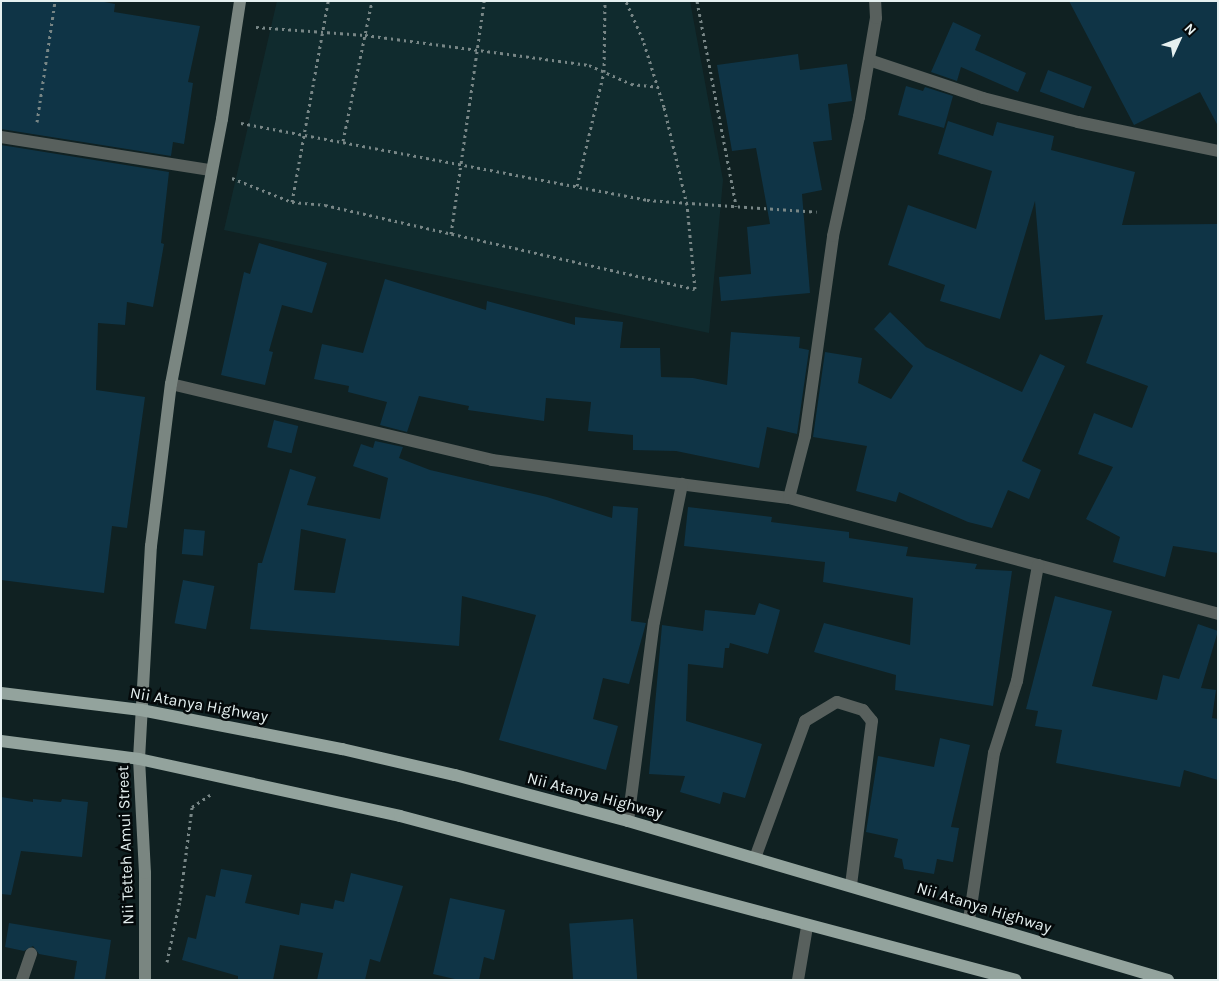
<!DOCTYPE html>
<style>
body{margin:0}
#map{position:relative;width:1219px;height:981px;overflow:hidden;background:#102122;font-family:Karla,sans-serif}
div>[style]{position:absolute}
.built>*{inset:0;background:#102b2e}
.building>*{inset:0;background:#0f3446;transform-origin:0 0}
.path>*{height:3px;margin-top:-1.5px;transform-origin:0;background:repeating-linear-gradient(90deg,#788686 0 2.5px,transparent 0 6.5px)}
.lane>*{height:12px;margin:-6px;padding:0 6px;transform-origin:6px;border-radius:6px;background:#58605d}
.street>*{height:12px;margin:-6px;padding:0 6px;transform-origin:6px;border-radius:6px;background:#58605d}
.secondary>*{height:12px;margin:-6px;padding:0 6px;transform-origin:6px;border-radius:6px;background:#7a8681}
.primary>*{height:12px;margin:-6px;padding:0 6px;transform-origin:6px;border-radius:6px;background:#93a39d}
span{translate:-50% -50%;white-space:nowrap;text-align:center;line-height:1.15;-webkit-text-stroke:5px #04090a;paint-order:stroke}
.street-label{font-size:16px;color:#e5f0f0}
.frame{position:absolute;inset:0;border:2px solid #e5f0f0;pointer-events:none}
.north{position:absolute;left:1154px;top:15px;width:50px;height:50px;-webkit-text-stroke:4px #04090a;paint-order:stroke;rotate:47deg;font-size:14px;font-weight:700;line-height:20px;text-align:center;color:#e5f0f0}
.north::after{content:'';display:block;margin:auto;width:18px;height:22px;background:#e5f0f0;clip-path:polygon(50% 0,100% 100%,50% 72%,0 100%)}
</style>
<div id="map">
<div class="built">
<div style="clip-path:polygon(277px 1px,690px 1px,723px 180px,709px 333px,224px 230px)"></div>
</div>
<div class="building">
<div style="clip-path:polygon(1px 1px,99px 1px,115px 4px,114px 12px,200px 26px,188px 82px,193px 83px,184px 144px,173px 142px,171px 156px,1px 129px)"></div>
<div style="clip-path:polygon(1069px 1px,1218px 1px,1218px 126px,1200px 92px,1134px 125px)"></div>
<div style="clip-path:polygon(953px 22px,981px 35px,975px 50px,1026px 73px,1018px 92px,961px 67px,957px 81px,931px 72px)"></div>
<div style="clip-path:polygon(798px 54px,800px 70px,847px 64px,852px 101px,828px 104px,832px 140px,813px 142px,822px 190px,802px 194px,810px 293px,721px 301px,719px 277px,751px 274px,747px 227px,770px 224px,756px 148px,732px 151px,717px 65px)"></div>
<div style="left:1048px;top:70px;width:47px;height:23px;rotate:21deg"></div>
<div style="clip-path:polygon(906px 86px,923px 91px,925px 87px,953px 96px,944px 128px,898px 115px)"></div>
<div style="clip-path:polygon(948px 121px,993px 136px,997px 122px,1054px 136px,1051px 150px,1135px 172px,1122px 225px,1218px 224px,1218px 553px,1173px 546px,1165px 577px,1113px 562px,1120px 537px,1086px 519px,1113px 467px,1078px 454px,1094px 413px,1132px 428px,1148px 386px,1086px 363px,1103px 315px,1045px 320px,1035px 201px,1000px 319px,940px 301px,945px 285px,888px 265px,908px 205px,976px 229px,992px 171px,938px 154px)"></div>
<div style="clip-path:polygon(1px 145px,169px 172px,161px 243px,164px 244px,153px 307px,127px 302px,125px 325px,98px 323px,96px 390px,145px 397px,127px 528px,112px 526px,104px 593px,1px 580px)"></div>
<div style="clip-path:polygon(259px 243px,327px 263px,312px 313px,282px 305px,269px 351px,273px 352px,265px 385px,221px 375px,244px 272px,250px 274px)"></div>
<div style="clip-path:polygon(385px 279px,486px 310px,487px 301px,575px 325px,575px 317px,623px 322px,620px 348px,660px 348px,661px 377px,693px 378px,727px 385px,731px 332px,800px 337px,799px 348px,809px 350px,797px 434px,767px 427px,759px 468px,676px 451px,633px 450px,633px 435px,588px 431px,591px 402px,546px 398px,544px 421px,468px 410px,469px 406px,419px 396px,407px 432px,380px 425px,387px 402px,348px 392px,349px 386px,314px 379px,322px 344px,363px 353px)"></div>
<div style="clip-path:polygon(890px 312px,926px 347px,1022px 392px,1040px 354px,1065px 366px,1022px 461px,1041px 470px,1029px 499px,1008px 490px,992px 528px,968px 522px,899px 492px,896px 502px,856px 491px,867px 446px,813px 437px,825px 352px,862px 358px,858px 383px,891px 399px,913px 366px,874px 329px)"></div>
<div style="left:274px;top:420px;width:25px;height:28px;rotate:14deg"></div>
<div style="clip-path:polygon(evenodd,375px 441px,403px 447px,399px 458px,430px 470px,547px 497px,612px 518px,613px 506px,638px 508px,631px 621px,646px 623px,629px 684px,603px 678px,593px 719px,618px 726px,606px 770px,499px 740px,536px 615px,462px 596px,459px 646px,250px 629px,258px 563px,262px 563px,290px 469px,316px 477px,307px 505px,380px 519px,388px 478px,353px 466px,361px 444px,373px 448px,375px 441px,301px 529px,346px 539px,335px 593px,294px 590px,301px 529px)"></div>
<div style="clip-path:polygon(688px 507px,772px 517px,771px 522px,849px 532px,849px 538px,908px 547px,906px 556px,977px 564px,975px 569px,1012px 571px,993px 706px,895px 690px,896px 675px,814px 652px,824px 623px,910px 645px,913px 598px,823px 582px,825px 562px,684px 546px)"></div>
<div style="left:184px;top:529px;width:21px;height:25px;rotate:5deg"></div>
<div style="left:183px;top:580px;width:32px;height:44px;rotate:11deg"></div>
<div style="clip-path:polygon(1055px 596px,1112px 611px,1092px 686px,1157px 700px,1163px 675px,1179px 679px,1198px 624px,1218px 631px,1201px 688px,1216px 690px,1212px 718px,1218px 719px,1218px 780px,1184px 770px,1180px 787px,1056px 763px,1062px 730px,1035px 726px,1038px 711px,1026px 709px)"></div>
<div style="clip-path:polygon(759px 603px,780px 610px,768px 654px,730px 643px,729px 648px,725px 648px,723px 668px,688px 664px,686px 721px,762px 744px,745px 798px,723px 792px,720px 804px,680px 792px,685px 776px,649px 774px,662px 625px,703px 631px,705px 610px,755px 615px)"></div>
<div style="clip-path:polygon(940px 738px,970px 745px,951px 827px,959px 828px,953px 862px,937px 859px,934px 874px,904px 869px,902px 859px,894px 857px,898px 839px,866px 832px,878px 756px,934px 767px)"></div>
<div style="clip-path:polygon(1px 797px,33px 802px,33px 799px,61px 802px,62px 799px,88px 802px,82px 857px,21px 851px,11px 895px,1px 894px)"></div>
<div style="clip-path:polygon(221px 869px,252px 875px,245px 903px,299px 915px,301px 903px,333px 909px,335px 900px,344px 902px,351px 873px,403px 886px,380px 962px,370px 959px,365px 980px,317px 980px,323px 953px,280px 945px,273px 980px,238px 980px,238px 976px,182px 960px,188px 937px,196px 939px,206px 895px,215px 897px)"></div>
<div style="clip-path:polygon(450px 898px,505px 910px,494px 960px,484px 957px,479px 980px,459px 980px,433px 974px)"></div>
<div style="left:633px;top:919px;width:61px;height:64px;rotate:86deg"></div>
<div style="clip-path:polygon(9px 923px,111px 940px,105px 980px,74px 980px,77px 961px,39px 954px,33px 946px,24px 951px,5px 947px)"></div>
</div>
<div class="path">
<div style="left:697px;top:1px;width:209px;rotate:79.2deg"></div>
<div style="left:256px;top:27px;width:109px;rotate:4.2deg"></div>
<div style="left:365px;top:35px;width:226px;rotate:7.6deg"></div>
<div style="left:589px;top:65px;width:46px;rotate:24.3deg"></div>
<div style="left:631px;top:84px;width:27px;rotate:6deg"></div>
<div style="left:37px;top:122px;width:122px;rotate:-81.5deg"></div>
<div style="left:241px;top:123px;width:413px;rotate:10.7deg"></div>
<div style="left:647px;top:200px;width:170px;rotate:4deg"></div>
<div style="left:343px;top:141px;width:143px;rotate:-78.3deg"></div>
<div style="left:232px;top:178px;width:65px;rotate:21.8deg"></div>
<div style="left:292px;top:202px;width:33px;rotate:5deg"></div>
<div style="left:325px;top:205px;width:379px;rotate:12.8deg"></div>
<div style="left:695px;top:289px;width:84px;rotate:-95.4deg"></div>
<div style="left:687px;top:205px;width:101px;rotate:-103.2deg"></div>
<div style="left:664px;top:107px;width:70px;rotate:-107.4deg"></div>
<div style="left:643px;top:40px;width:43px;rotate:-113.6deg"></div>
<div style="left:577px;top:186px;width:117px;rotate:-76.7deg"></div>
<div style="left:604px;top:72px;width:71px;rotate:-89.2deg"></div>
<div style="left:292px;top:202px;width:204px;rotate:-79.8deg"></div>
<div style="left:451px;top:234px;width:235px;rotate:-81.9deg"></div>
<div style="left:167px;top:962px;width:63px;rotate:-78.2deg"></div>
<div style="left:180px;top:900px;width:94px;rotate:-82.6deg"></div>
<div style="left:192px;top:807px;width:22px;rotate:-34deg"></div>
</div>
<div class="lane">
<div style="left:755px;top:858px;width:146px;rotate:-69.9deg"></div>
<div style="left:805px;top:721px;width:37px;rotate:-31deg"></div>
<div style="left:837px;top:702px;width:27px;rotate:17deg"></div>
<div style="left:863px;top:710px;width:14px;rotate:51deg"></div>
<div style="left:872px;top:721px;width:166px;rotate:97.3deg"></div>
<div style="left:22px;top:980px;width:28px;rotate:-71deg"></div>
</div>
<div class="street">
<div style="left:869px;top:60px;width:120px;rotate:18.4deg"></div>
<div style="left:983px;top:98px;width:98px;rotate:14.2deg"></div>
<div style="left:1078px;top:122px;width:143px;rotate:11.7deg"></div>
<div style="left:1px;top:137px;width:212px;rotate:9deg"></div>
<div style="left:171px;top:384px;width:330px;rotate:13.3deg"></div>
<div style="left:492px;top:460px;width:299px;rotate:7.3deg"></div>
<div style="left:789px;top:498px;width:444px;rotate:15.1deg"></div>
<div style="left:789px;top:498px;width:64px;rotate:-75.5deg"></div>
<div style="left:805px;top:436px;width:202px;rotate:-82deg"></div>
<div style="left:833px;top:236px;width:122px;rotate:-77.7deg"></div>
<div style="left:859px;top:117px;width:100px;rotate:-80.3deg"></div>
<div style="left:876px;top:18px;width:17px;rotate:-93deg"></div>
<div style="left:628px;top:821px;width:201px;rotate:-82.6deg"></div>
<div style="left:654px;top:622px;width:141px;rotate:-78.5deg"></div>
<div style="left:969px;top:920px;width:169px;rotate:-81.5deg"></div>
<div style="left:994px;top:753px;width:76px;rotate:-72.3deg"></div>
<div style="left:1017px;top:681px;width:118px;rotate:-79.7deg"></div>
<div style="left:798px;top:980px;width:54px;rotate:-80.4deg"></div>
</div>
<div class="secondary">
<div style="left:145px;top:980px;width:107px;rotate:-90deg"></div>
<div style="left:145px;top:873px;width:114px;rotate:-93deg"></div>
<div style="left:139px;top:759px;width:213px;rotate:-86.8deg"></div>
<div style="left:151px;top:546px;width:163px;rotate:-83deg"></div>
<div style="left:171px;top:384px;width:270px;rotate:-79.1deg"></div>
<div style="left:222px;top:119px;width:119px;rotate:-81.3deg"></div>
</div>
<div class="primary">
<div style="left:1px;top:693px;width:141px;rotate:6.9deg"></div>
<div style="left:141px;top:710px;width:205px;rotate:11deg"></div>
<div style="left:342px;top:749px;width:116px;rotate:13deg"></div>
<div style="left:455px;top:775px;width:179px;rotate:14.9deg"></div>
<div style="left:628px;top:821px;width:563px;rotate:16.41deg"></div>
<div style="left:1px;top:741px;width:139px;rotate:7.4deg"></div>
<div style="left:139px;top:759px;width:267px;rotate:12.3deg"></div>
<div style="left:400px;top:816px;width:637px;rotate:14.91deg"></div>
</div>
<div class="street-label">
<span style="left:199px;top:705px;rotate:10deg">Nii Atanya Highway</span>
<span style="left:595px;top:796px;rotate:15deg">Nii Atanya Highway</span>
<span style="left:126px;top:845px;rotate:-92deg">Nii Tetteh Amui Street</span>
<span style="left:984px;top:908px;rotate:17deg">Nii Atanya Highway</span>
</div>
<div class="frame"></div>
<div class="north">N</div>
</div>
